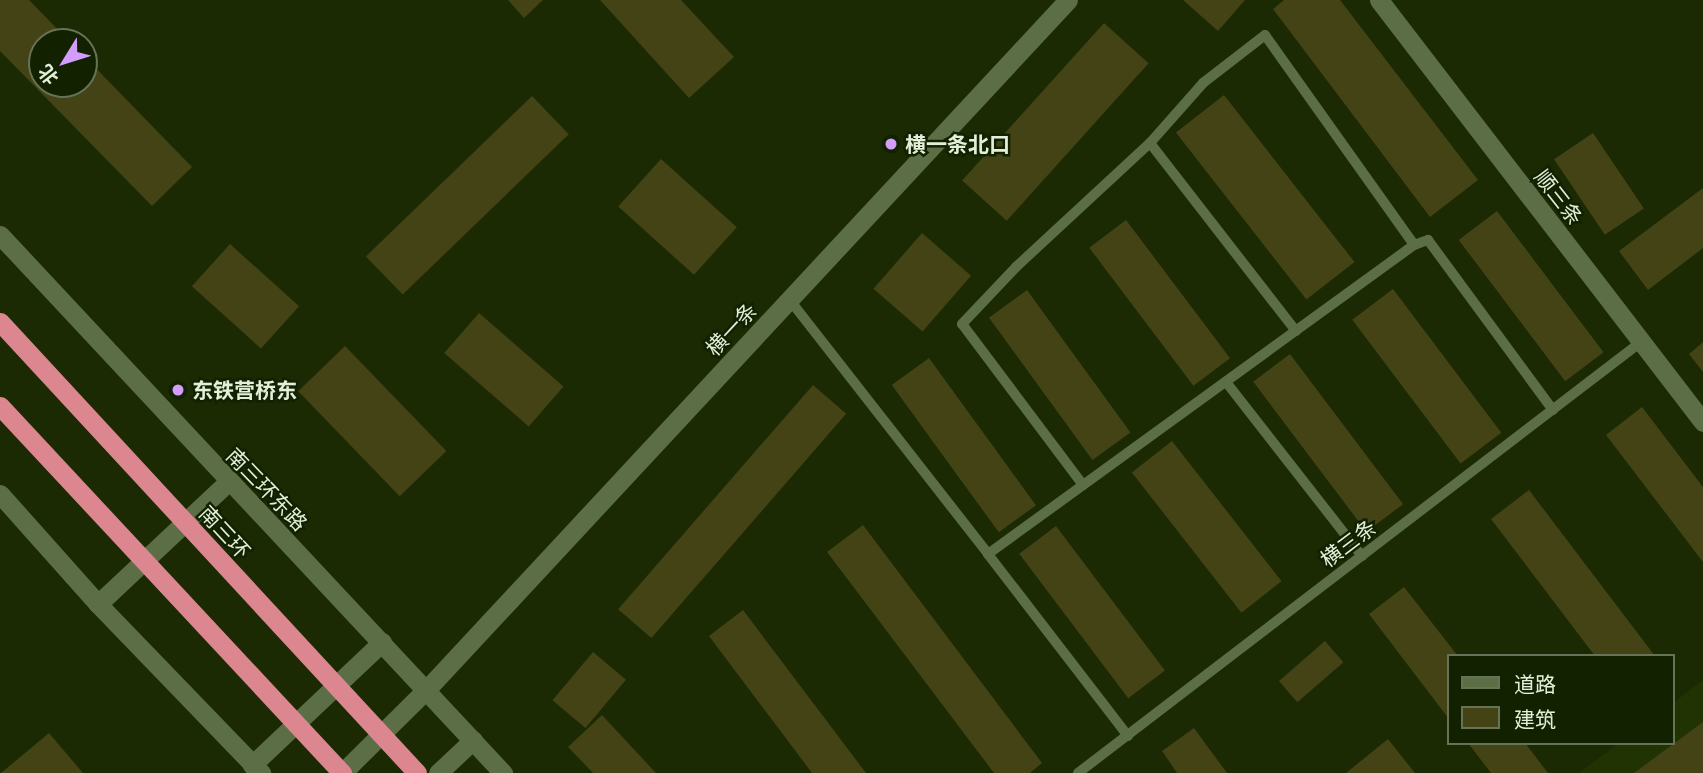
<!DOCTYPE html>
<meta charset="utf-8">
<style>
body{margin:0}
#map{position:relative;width:1703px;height:773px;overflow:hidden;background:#1b2a03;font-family:"PT Serif","Noto Sans SC",serif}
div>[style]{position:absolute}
.built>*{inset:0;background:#213303}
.building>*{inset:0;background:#434315;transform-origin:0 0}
.service>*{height:10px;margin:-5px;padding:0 5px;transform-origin:5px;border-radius:5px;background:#5b6e45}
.minor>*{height:19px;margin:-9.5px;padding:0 9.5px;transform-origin:9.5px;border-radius:9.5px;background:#5b6e45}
.tertiary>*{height:19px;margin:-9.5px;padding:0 9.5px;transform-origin:9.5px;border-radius:9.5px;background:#5b6e45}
.trunk>*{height:19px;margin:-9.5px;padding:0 9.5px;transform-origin:9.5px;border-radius:9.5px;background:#dc8690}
.dots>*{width:19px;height:19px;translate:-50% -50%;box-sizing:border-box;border:4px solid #122100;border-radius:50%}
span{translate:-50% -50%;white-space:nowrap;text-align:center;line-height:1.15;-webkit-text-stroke:5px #122100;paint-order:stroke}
.poi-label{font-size:21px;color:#e3efd8;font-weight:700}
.left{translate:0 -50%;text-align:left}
.street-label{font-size:21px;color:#e3efd8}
.legend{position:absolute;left:1447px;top:654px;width:228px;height:91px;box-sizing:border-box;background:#122100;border:2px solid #667356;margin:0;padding:9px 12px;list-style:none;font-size:21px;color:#e3efd8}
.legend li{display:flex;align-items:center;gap:14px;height:35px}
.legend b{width:35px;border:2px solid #667356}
.north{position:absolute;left:28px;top:28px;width:70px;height:70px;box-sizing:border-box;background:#122100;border:2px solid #667356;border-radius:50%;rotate:232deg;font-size:19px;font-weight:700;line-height:28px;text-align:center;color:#e3efd8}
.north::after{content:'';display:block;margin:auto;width:24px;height:32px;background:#d29dfd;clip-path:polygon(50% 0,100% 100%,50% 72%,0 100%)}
</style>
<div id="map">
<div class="built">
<div style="clip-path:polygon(1703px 680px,1703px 773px,1579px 773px,1619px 743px,1673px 743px,1673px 703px)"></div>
</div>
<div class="building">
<div style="clip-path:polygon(0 0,29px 0,70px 42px,42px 42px,42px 84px,84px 84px,84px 56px,192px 167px,152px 206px,0 51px)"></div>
<div style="clip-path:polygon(508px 0,543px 0,524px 18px)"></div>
<div style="clip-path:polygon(600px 0,681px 0,734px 57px,689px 98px)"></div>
<div style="clip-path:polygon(1183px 0,1245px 0,1218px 31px)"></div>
<div style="clip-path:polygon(1284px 0,1340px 0,1478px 180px,1430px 217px,1273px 9px)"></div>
<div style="left:1104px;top:23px;width:60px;height:212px;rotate:42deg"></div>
<div style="left:1224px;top:95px;width:212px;height:61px;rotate:52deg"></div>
<div style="left:532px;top:96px;width:53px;height:231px;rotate:46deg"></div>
<div style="left:1593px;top:133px;width:91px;height:47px;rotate:56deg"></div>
<div style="left:661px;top:159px;width:102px;height:64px;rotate:42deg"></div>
<div style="clip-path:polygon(1703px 188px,1703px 248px,1648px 290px,1619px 251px)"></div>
<div style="left:1497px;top:211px;width:177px;height:48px;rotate:53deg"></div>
<div style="left:1126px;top:220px;width:173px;height:46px;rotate:53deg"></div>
<div style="left:922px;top:233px;width:65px;height:74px;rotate:41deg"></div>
<div style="left:230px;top:244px;width:93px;height:57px;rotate:42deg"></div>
<div style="left:1393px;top:289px;width:180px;height:51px;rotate:53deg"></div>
<div style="left:1027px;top:290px;width:176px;height:47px;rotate:54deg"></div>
<div style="left:479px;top:313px;width:112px;height:53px;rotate:41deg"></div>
<div style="clip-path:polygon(1703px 342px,1703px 372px,1689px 354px)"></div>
<div style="left:345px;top:346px;width:146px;height:65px;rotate:46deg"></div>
<div style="left:1290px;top:354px;width:188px;height:46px;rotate:53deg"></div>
<div style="left:929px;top:358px;width:182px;height:46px;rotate:54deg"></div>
<div style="left:813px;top:385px;width:44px;height:297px;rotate:41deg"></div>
<div style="clip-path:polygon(1642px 407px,1703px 487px,1703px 562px,1606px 435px)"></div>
<div style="left:1172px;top:441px;width:178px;height:51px;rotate:52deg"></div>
<div style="clip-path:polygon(1529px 490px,1655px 656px,1595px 656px,1491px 519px)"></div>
<div style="clip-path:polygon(863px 525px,1042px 763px,1030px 773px,994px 773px,827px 552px)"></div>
<div style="left:1056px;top:526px;width:181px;height:46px;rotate:53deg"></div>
<div style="clip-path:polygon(1404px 587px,1458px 656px,1449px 656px,1449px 719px,1369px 614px)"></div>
<div style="clip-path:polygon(743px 610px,866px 773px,812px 773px,709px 636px)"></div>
<div style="left:1325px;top:641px;width:28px;height:61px;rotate:49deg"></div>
<div style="left:593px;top:652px;width:43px;height:63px;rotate:40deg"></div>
<div style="clip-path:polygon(602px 715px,656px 773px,593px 773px,568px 747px)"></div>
<div style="clip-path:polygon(1703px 722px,1703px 773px,1634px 773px)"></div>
<div style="clip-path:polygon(1194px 728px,1227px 773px,1177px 773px,1162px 751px)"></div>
<div style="clip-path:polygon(49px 733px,83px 773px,1px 773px)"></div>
<div style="clip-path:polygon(1388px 739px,1415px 773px,1346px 773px)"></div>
<div style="clip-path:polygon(1468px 743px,1525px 743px,1548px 773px,1491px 773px)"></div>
</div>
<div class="service">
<div style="left:1150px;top:143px;width:238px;rotate:52.2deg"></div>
<div style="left:789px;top:299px;width:323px;rotate:52deg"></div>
<div style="left:1226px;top:382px;width:221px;rotate:52deg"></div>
<div style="left:1083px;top:485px;width:201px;rotate:-126.9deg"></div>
<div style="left:962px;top:324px;width:79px;rotate:-46.5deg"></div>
<div style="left:1016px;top:267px;width:183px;rotate:-42.8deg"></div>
<div style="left:1150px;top:143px;width:80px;rotate:-48.5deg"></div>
<div style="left:1203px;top:83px;width:78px;rotate:-37.7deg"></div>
<div style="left:1265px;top:35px;width:257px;rotate:54.6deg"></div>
<div style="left:1128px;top:736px;width:230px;rotate:-127.6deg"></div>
<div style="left:988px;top:554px;width:526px;rotate:-35.96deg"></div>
<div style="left:1414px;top:245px;width:15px;rotate:-20deg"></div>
<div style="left:1428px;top:240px;width:211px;rotate:53.7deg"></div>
<div style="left:1078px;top:773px;width:709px;rotate:-37.44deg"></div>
</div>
<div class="minor">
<div style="left:1379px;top:0;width:532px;rotate:52.48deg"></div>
</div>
<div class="tertiary">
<div style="left:0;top:235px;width:737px;rotate:46.93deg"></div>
<div style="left:0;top:494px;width:147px;rotate:48.3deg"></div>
<div style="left:98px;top:604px;width:235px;rotate:46deg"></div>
<div style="left:98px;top:604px;width:178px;rotate:-43.2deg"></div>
<div style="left:252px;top:765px;width:179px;rotate:-43.4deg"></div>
<div style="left:342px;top:773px;width:120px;rotate:-44.7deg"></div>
<div style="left:427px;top:689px;width:941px;rotate:-47.07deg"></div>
<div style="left:438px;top:773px;width:48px;rotate:-43.3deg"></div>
</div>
<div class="trunk">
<div style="left:0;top:322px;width:614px;rotate:47.24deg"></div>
<div style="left:0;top:406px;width:502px;rotate:47.02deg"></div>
</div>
<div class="dots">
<div style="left:891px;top:144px;background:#d29dfd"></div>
<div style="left:178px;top:390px;background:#d29dfd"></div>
</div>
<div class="poi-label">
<span class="left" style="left:905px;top:144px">横一条北口</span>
<span class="left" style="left:192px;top:390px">东铁营桥东</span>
</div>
<div class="street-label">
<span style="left:1559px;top:197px;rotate:52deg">顺三条</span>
<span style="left:731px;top:329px;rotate:-47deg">横一条</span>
<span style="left:267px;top:489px;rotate:46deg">南三环东路</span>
<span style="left:225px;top:532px;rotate:47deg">南三环</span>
<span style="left:1348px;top:543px;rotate:-37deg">横三条</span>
</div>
<ul class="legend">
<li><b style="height:9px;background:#5b6e45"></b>道路</li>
<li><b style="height:19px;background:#434315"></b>建筑</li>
</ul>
<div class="north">北</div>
</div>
